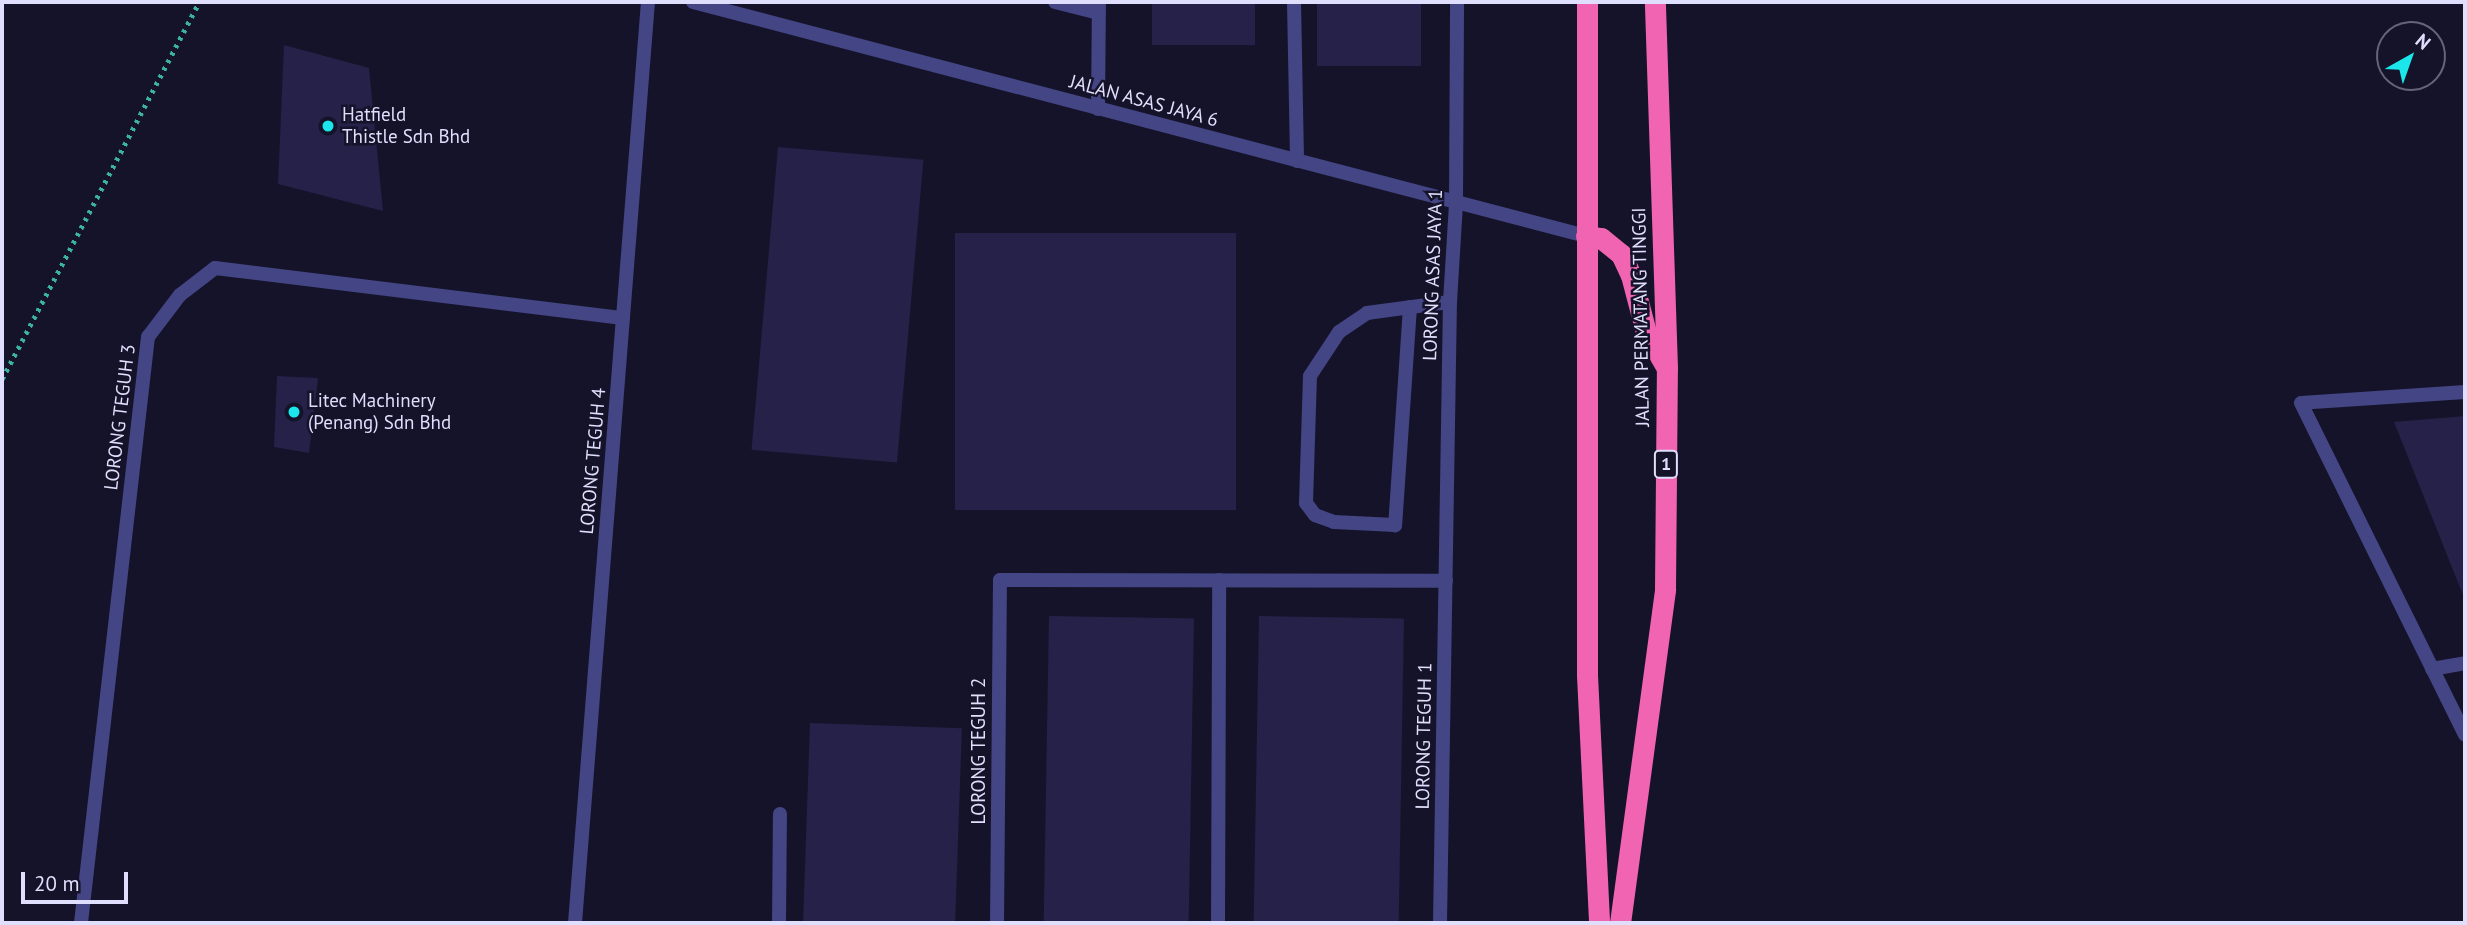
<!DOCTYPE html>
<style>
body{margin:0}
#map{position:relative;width:2467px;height:925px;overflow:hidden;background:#151329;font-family:"PT Sans",sans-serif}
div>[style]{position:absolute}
.building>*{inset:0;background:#262148;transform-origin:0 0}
.path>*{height:4.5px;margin-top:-2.25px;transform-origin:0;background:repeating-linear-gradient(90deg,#3cb2a2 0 3.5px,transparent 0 8.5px)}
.lane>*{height:14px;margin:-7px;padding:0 7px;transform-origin:7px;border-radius:7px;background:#434584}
.street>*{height:14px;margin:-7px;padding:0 7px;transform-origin:7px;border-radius:7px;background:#434584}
.highway>*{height:21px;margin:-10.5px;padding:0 10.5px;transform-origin:10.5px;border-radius:10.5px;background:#f164b2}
.dots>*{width:19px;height:19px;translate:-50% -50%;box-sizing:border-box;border:4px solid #151329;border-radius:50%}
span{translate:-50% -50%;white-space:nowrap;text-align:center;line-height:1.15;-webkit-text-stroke:5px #151329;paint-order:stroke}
.shield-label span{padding:2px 5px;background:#151329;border:2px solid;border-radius:5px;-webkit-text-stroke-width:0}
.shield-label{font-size:18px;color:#dfdefc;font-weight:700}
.street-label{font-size:19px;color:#dfdefc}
.poi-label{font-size:19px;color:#dfdefc}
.left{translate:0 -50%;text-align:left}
.frame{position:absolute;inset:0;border:4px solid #dfdefc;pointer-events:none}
.north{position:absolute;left:2376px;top:21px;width:70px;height:70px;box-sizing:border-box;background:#151329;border:2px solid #66647d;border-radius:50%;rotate:40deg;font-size:19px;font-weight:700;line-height:28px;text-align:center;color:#dfdefc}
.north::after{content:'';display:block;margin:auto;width:24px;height:32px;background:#1be6eb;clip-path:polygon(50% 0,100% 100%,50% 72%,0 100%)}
.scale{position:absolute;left:21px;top:872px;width:107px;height:32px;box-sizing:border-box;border:4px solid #dfdefc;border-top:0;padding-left:9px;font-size:21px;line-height:24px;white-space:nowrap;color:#dfdefc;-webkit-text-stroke:5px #151329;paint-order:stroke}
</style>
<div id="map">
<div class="building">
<div style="left:1152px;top:2px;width:103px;height:43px"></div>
<div style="left:1317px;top:2px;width:104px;height:64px"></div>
<div style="clip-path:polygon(284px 45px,369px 68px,383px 211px,278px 184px)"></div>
<div style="left:778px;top:147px;width:146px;height:304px;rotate:5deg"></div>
<div style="left:955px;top:233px;width:281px;height:277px"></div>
<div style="clip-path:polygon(277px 376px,318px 378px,309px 453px,274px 447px)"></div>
<div style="clip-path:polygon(2465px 416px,2465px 600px,2394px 422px)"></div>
<div style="left:1049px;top:616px;width:145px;height:307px;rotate:1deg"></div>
<div style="left:1259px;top:616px;width:145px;height:307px;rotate:1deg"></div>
<div style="left:810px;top:723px;width:152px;height:200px;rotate:2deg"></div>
</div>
<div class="path">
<div style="left:2px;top:379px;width:425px;rotate:-62.4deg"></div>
</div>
<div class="lane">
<div style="left:1294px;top:2px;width:159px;rotate:88.9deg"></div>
<div style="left:1410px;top:307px;width:219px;rotate:93.9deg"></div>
<div style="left:1395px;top:525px;width:61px;rotate:-177.2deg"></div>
<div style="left:1334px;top:522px;width:20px;rotate:-160deg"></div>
<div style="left:1315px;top:515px;width:15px;rotate:-127deg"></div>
<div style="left:1306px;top:503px;width:127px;rotate:-88.2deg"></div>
<div style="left:1310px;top:376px;width:53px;rotate:-56.6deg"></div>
<div style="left:1339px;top:332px;width:34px;rotate:-34deg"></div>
<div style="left:1367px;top:313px;width:68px;rotate:-7.7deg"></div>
<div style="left:1434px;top:304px;width:16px;rotate:-7deg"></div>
<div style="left:1000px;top:580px;width:446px;rotate:0.1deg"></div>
<div style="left:2432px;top:669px;width:34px;rotate:-10deg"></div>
<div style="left:779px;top:923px;width:109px;rotate:-89.5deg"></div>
<div style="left:1218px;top:923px;width:343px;rotate:-89.8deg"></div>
</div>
<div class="street">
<div style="left:693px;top:2px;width:923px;rotate:14.68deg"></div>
<div style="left:1055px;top:2px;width:45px;rotate:14deg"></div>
<div style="left:1098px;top:109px;width:107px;rotate:-89.5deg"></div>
<div style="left:2465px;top:392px;width:164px;rotate:176.2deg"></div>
<div style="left:2301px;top:403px;width:370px;rotate:63.7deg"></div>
<div style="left:81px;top:923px;width:590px;rotate:-83.48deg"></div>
<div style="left:148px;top:337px;width:53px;rotate:-52.7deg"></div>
<div style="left:180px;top:295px;width:44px;rotate:-37.6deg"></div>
<div style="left:215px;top:268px;width:411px;rotate:7deg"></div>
<div style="left:575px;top:923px;width:924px;rotate:-85.47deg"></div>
<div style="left:997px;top:923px;width:343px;rotate:-89.5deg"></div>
<div style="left:1440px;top:923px;width:621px;rotate:-89.08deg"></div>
<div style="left:1450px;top:302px;width:99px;rotate:-86.5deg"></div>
<div style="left:1456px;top:203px;width:201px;rotate:-89.7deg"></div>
</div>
<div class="highway">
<div style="left:1587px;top:2px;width:673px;rotate:90deg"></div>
<div style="left:1587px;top:675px;width:248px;rotate:87.2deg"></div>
<div style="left:1586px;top:236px;width:15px;rotate:8deg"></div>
<div style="left:1601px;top:238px;width:26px;rotate:39deg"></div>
<div style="left:1621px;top:254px;width:23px;rotate:65deg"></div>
<div style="left:1631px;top:275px;width:59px;rotate:75.3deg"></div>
<div style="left:1646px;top:332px;width:39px;rotate:60deg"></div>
<div style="left:1620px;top:923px;width:337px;rotate:-82.3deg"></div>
<div style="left:1665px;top:589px;width:221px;rotate:-89.5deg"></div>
<div style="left:1667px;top:368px;width:366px;rotate:-91.9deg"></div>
</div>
<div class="dots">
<div style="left:328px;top:126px;background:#1be6eb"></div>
<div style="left:294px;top:412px;background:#1be6eb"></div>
</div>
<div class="shield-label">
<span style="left:1666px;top:464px">1</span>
</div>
<div class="street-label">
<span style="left:1144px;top:101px;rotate:15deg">JALAN ASAS JAYA 6</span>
<span style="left:1433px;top:275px;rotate:-88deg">LORONG ASAS JAYA 1</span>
<span style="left:1641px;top:317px;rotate:-91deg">JALAN PERMATANG TINGGI</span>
<span style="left:120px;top:417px;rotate:-83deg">LORONG TEGUH 3</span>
<span style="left:593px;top:461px;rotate:-85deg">LORONG TEGUH 4</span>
<span style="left:1424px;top:736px;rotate:-89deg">LORONG TEGUH 1</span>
<span style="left:979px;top:751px;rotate:-90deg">LORONG TEGUH 2</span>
</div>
<div class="poi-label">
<span class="left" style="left:342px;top:126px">Hatfield<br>Thistle Sdn Bhd</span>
<span class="left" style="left:308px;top:412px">Litec Machinery<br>(Penang) Sdn Bhd</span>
</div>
<div class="frame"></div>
<div class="north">N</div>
<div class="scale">20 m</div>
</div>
